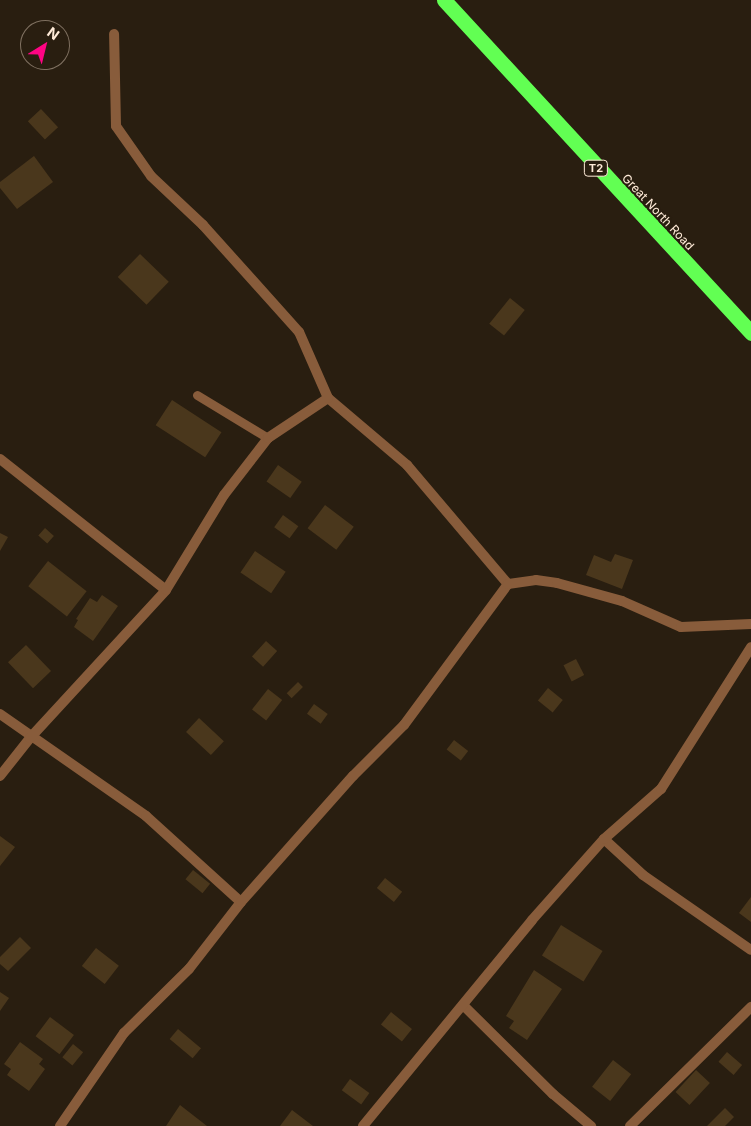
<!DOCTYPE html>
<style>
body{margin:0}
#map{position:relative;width:751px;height:1126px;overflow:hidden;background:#291e10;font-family:Inter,sans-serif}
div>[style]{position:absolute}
.building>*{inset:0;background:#4a371c;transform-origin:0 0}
.lane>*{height:9px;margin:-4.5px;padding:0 4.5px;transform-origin:4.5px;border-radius:4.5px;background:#885c3b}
.street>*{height:10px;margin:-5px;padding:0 5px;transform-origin:5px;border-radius:5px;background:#885c3b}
.highway>*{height:15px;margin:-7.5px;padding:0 7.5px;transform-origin:7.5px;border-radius:7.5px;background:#62ff53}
span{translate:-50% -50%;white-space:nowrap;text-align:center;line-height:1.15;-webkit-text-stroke:4px #291e10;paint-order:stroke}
.shield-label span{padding:1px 4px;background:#291e10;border:1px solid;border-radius:4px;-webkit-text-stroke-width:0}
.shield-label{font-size:11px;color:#ffebd8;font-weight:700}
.street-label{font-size:12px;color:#ffebd8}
.north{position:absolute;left:20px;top:20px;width:50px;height:50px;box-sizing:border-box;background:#291e10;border:1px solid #7f7060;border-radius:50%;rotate:36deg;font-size:14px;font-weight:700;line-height:20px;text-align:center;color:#ffebd8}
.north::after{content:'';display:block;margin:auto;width:18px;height:22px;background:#ff0484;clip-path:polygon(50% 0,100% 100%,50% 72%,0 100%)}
</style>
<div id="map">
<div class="building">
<div style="left:41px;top:109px;width:25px;height:18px;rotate:47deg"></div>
<div style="clip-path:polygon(34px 156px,53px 182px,17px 209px,0 188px,0 182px)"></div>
<div style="left:140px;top:254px;width:40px;height:32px;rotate:44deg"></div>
<div style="left:510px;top:298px;width:19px;height:33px;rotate:39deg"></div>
<div style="left:172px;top:400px;width:59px;height:30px;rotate:33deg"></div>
<div style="left:278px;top:465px;width:29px;height:20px;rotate:35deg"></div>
<div style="left:325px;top:505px;width:36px;height:29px;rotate:37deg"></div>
<div style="left:283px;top:515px;width:19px;height:15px;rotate:36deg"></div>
<div style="left:45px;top:528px;width:12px;height:10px;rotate:42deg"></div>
<div style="clip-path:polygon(0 533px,8px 537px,0 551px)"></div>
<div style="left:255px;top:551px;width:37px;height:26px;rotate:34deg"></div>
<div style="clip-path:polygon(615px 554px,633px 560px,622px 589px,586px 575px,594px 555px,611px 562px)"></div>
<div style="left:48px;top:561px;width:49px;height:32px;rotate:38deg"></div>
<div style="clip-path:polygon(102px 595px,118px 606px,93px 641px,74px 627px,78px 620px,76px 619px,90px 598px,97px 602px)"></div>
<div style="left:266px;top:641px;width:15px;height:21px;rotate:42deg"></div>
<div style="left:26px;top:645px;width:36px;height:25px;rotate:46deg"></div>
<div style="left:576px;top:659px;width:18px;height:14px;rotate:63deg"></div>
<div style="left:298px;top:682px;width:7px;height:16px;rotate:45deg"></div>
<div style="left:548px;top:688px;width:19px;height:16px;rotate:39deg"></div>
<div style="left:268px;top:689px;width:18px;height:26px;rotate:38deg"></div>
<div style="left:314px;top:704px;width:17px;height:12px;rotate:36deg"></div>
<div style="left:199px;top:718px;width:34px;height:19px;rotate:43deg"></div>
<div style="left:454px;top:740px;width:18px;height:12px;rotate:38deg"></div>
<div style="clip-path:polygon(0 836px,15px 847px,0 866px)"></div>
<div style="left:193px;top:870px;width:22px;height:12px;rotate:39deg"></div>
<div style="left:385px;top:878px;width:22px;height:13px;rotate:39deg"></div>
<div style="clip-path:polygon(751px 897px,751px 922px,739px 913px)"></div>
<div style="left:561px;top:925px;width:49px;height:36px;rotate:32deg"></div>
<div style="clip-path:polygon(20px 937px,31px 948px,8px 971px,0 964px,0 957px)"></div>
<div style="left:96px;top:948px;width:29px;height:23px;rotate:38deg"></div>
<div style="clip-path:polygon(534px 970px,562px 989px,527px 1040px,509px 1028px,514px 1021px,506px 1016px)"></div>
<div style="clip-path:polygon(0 992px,9px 998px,0 1011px)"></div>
<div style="left:391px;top:1012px;width:27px;height:16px;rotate:39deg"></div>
<div style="left:50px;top:1017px;width:30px;height:24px;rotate:37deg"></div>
<div style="left:178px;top:1029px;width:30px;height:13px;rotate:40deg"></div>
<div style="clip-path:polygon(20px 1042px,43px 1059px,39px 1064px,45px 1069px,29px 1091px,7px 1075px,11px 1069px,4px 1064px)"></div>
<div style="left:73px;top:1044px;width:13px;height:17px;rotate:39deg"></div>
<div style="left:727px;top:1052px;width:20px;height:13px;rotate:41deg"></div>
<div style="left:613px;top:1060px;width:23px;height:34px;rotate:38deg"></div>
<div style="left:696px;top:1070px;width:19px;height:30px;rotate:43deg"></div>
<div style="left:350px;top:1079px;width:24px;height:14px;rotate:36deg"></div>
<div style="clip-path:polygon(180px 1105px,207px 1126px,166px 1126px)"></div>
<div style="clip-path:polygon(725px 1108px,734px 1117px,725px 1126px,707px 1126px)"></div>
<div style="clip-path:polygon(292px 1110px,313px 1126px,280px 1126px)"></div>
</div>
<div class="lane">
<div style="left:197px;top:395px;width:83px;rotate:31.2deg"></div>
</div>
<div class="street">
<div style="left:328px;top:398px;width:104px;rotate:40.3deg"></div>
<div style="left:407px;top:465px;width:156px;rotate:49.7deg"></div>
<div style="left:0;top:459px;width:211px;rotate:38.3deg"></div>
<div style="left:0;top:714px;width:178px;rotate:34.9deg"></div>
<div style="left:146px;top:816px;width:128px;rotate:42.2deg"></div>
<div style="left:0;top:776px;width:48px;rotate:-51.7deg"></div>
<div style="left:30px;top:738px;width:201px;rotate:-47.4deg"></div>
<div style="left:166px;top:590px;width:111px;rotate:-58.6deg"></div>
<div style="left:224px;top:495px;width:72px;rotate:-52.3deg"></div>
<div style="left:268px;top:438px;width:72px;rotate:-33.7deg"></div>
<div style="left:328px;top:398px;width:72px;rotate:-113.7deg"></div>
<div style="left:299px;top:332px;width:144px;rotate:-131.9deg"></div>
<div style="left:203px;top:225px;width:71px;rotate:-136.7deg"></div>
<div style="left:151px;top:176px;width:61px;rotate:-125deg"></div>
<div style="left:116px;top:126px;width:92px;rotate:-91.2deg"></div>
<div style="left:604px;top:839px;width:53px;rotate:42.7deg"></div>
<div style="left:643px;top:875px;width:131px;rotate:34.8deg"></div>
<div style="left:463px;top:1005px;width:127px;rotate:44.7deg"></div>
<div style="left:553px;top:1094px;width:50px;rotate:40.1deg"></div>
<div style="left:60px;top:1126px;width:113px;rotate:-55.5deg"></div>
<div style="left:124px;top:1033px;width:91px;rotate:-44.6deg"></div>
<div style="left:189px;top:969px;width:85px;rotate:-52.2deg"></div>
<div style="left:241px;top:902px;width:169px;rotate:-48.4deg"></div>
<div style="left:353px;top:776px;width:72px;rotate:-45deg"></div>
<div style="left:404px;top:725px;width:175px;rotate:-53.6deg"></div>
<div style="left:508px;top:584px;width:28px;rotate:-8deg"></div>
<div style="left:536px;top:580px;width:21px;rotate:8deg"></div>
<div style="left:557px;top:583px;width:67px;rotate:15.5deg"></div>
<div style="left:622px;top:601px;width:64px;rotate:23.8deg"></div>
<div style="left:681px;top:627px;width:70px;rotate:-2.5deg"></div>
<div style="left:363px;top:1126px;width:266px;rotate:-50.6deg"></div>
<div style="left:532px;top:920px;width:108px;rotate:-48.4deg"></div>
<div style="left:604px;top:839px;width:76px;rotate:-41.3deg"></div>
<div style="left:661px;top:789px;width:168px;rotate:-57.6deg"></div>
<div style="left:630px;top:1126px;width:170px;rotate:-44.5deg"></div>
</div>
<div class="highway">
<div style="left:444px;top:0;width:453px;rotate:47.3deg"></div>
</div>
<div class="shield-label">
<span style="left:596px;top:168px">T2</span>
</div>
<div class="street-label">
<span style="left:658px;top:212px;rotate:47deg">Great North Road</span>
</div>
<div class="north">N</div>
</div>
